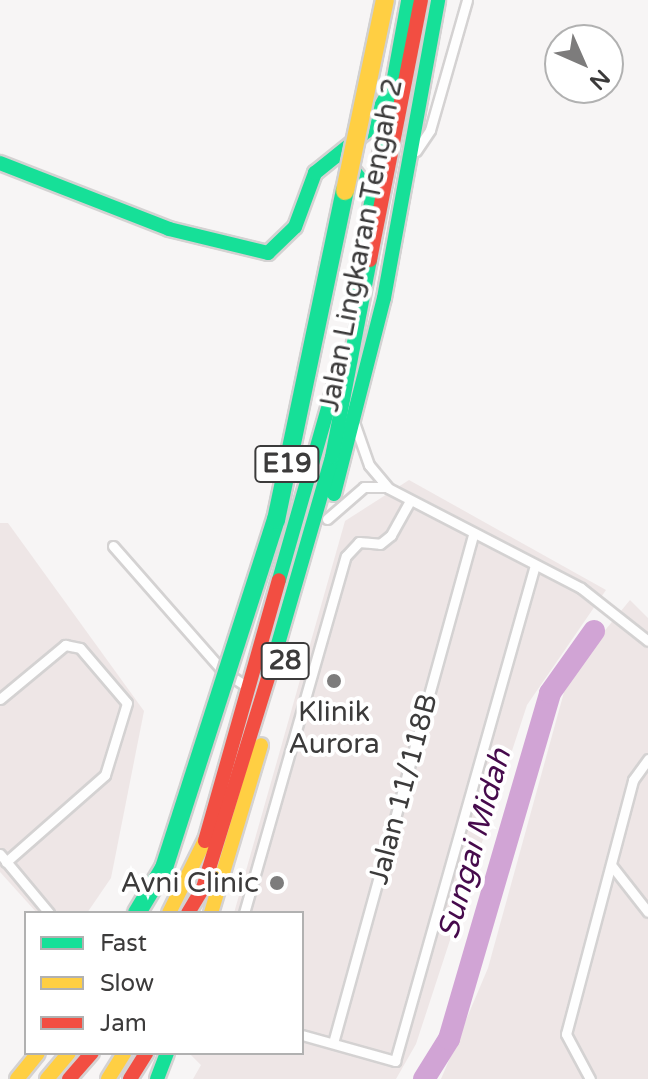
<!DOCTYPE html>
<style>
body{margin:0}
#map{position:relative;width:648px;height:1079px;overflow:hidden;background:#f7f5f5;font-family:"Varela Round",sans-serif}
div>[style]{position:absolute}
.built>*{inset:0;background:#eee6e6}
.river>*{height:22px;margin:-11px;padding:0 11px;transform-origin:11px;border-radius:11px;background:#d1a4d5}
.roads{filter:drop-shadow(2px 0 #d4d2d2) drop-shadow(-2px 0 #d4d2d2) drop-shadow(0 2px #d4d2d2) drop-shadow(0 -2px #d4d2d2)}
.street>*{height:9px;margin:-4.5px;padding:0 4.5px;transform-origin:4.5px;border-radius:4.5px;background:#fefefe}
.fast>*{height:14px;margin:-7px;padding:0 7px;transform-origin:7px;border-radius:7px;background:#16e098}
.slow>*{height:14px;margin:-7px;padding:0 7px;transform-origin:7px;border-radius:7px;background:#ffcf43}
.jam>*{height:14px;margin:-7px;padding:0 7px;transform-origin:7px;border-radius:7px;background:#f24e42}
.bridges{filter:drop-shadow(2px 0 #d1d0d0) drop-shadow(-2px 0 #d1d0d0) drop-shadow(0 2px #d1d0d0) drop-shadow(0 -2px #d1d0d0)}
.fast-bridge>*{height:18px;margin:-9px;padding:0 9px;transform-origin:9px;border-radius:9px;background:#16e098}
.slow-bridge>*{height:18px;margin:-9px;padding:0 9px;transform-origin:9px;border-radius:9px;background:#ffcf43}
.dots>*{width:22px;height:22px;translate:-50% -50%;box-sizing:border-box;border:4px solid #fff;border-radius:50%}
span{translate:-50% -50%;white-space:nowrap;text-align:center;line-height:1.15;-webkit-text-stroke:8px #fff;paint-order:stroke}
.shield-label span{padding:2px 6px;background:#fff;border:2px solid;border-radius:6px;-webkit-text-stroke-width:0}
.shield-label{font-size:26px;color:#3c3b3b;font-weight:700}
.street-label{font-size:28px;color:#3c3b3b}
.poi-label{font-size:28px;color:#3c3b3b}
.right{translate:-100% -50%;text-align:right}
.water-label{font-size:30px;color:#460a4c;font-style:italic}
.legend{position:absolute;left:24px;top:911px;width:280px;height:144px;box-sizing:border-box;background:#fff;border:2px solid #b1b1b1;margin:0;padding:10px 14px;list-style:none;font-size:24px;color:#3c3b3b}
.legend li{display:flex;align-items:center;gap:16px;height:40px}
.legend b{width:40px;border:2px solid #b1b1b1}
.north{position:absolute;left:544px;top:24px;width:80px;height:80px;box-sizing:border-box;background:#fff;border:2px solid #b1b1b1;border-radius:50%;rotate:135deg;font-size:22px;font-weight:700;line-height:32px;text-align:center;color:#3c3b3b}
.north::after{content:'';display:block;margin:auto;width:28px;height:36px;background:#7d7c7c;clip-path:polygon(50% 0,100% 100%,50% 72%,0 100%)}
</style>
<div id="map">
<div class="built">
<div style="clip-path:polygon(409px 480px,606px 590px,527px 705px,416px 1044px,396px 1079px,193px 1079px,201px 1065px,189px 1053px,302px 1053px,302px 913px,234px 913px,345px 521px)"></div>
<div style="clip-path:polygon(0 523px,8px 523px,144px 711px,111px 878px,87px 913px,37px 913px,0 872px)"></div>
<div style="clip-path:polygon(630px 600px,648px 618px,648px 1079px,441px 1079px,488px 968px,569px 674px)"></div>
</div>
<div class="river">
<div style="left:424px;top:1079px;width:47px;rotate:-58deg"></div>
<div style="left:449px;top:1039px;width:360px;rotate:-73.7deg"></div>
<div style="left:550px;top:693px;width:76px;rotate:-54.6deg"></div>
</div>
<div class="roads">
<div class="street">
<div style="left:416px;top:151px;width:25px;rotate:-56deg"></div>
<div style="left:430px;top:130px;width:135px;rotate:-74.1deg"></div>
<div style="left:355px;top:425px;width:42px;rotate:70.7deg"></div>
<div style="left:369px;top:465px;width:30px;rotate:50deg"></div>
<div style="left:388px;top:488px;width:217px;rotate:27.4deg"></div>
<div style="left:581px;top:588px;width:85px;rotate:38.3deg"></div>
<div style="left:327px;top:519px;width:49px;rotate:-40.9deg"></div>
<div style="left:364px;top:487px;width:21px"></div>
<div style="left:113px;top:546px;width:167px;rotate:48.7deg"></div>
<div style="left:223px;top:671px;width:27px;rotate:33deg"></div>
<div style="left:0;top:699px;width:85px;rotate:-39.7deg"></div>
<div style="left:65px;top:645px;width:15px;rotate:11deg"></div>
<div style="left:80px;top:648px;width:72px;rotate:49.5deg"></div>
<div style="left:127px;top:703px;width:75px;rotate:107deg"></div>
<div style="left:105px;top:775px;width:132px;rotate:138.7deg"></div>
<div style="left:0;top:854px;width:77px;rotate:50.3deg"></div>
<div style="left:612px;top:866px;width:58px;rotate:52deg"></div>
<div style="left:244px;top:913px;width:371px;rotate:-74.1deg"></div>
<div style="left:346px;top:556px;width:19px;rotate:-47deg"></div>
<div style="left:359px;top:542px;width:21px;rotate:5deg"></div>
<div style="left:380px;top:544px;width:14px;rotate:-39deg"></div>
<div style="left:391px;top:535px;width:39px;rotate:-61deg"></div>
<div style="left:302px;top:1035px;width:97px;rotate:15.6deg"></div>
<div style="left:395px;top:1061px;width:515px;rotate:-74.24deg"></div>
<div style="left:333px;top:1043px;width:527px;rotate:-74.59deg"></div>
<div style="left:590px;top:1079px;width:51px;rotate:-118.1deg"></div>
<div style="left:566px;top:1034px;width:263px;rotate:-75.2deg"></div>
<div style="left:633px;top:780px;width:26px;rotate:-54deg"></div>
</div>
<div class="fast">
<div style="left:343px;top:157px;width:47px;rotate:51.9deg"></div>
<div style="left:0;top:163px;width:181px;rotate:21.3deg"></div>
<div style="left:169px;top:229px;width:102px;rotate:13.6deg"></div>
<div style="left:268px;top:253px;width:37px;rotate:-44deg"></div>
<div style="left:295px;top:227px;width:58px;rotate:-69.7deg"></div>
<div style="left:315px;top:173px;width:67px;rotate:-38.9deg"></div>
<div style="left:367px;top:131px;width:41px;rotate:-60.9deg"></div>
<div style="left:353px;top:301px;width:306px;rotate:-79.6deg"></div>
<div style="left:334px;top:494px;width:202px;rotate:-75.7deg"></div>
<div style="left:384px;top:298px;width:303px;rotate:-79.7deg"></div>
<div style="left:279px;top:580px;width:218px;rotate:-74.1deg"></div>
<div style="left:274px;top:658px;width:209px;rotate:-73.9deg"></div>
<div style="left:332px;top:457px;width:201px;rotate:-79.1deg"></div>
<div style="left:157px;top:1079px;width:28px;rotate:-69deg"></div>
</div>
<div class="slow">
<div style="left:169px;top:913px;width:88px;rotate:-63.7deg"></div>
<div style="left:211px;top:913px;width:175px;rotate:-73.4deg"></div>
<div style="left:17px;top:1079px;width:33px;rotate:-51deg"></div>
<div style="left:47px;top:1079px;width:34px;rotate:-50deg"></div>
<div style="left:108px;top:1079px;width:31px;rotate:-58deg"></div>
</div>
<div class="jam">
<div style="left:370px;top:260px;width:265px;rotate:-78.9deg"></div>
<div style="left:205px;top:841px;width:271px;rotate:-74.2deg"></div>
<div style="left:188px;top:913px;width:29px;rotate:-59deg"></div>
<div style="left:203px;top:888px;width:241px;rotate:-72.8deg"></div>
<div style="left:69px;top:1079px;width:35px;rotate:-49deg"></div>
<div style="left:130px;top:1079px;width:31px;rotate:-58deg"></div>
</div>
</div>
<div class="bridges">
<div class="fast-bridge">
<div style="left:137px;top:913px;width:52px;rotate:-59deg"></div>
<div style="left:164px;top:868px;width:366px;rotate:-72.2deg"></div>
<div style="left:276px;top:520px;width:336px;rotate:-78.2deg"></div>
</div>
<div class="slow-bridge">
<div style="left:345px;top:191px;width:195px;rotate:-78.2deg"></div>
</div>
</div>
<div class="dots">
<div style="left:334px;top:681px;background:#7d7c7c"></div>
<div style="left:277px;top:883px;background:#7d7c7c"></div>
</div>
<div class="shield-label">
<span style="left:287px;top:464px">E19</span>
<span style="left:285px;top:661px">28</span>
</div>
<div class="street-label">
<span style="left:361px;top:245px;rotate:-79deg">Jalan Lingkaran Tengah 2</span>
<span style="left:403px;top:789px;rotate:-75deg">Jalan 11/118B</span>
</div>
<div class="poi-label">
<span style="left:334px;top:728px">Klinik<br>Aurora</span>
<span class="right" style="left:259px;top:883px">Avni Clinic</span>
</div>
<div class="water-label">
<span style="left:475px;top:844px;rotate:-74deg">Sungai Midah</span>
</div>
<ul class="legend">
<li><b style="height:10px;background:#16e098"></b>Fast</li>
<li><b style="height:10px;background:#ffcf43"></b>Slow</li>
<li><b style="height:10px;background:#f24e42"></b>Jam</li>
</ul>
<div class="north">N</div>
</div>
